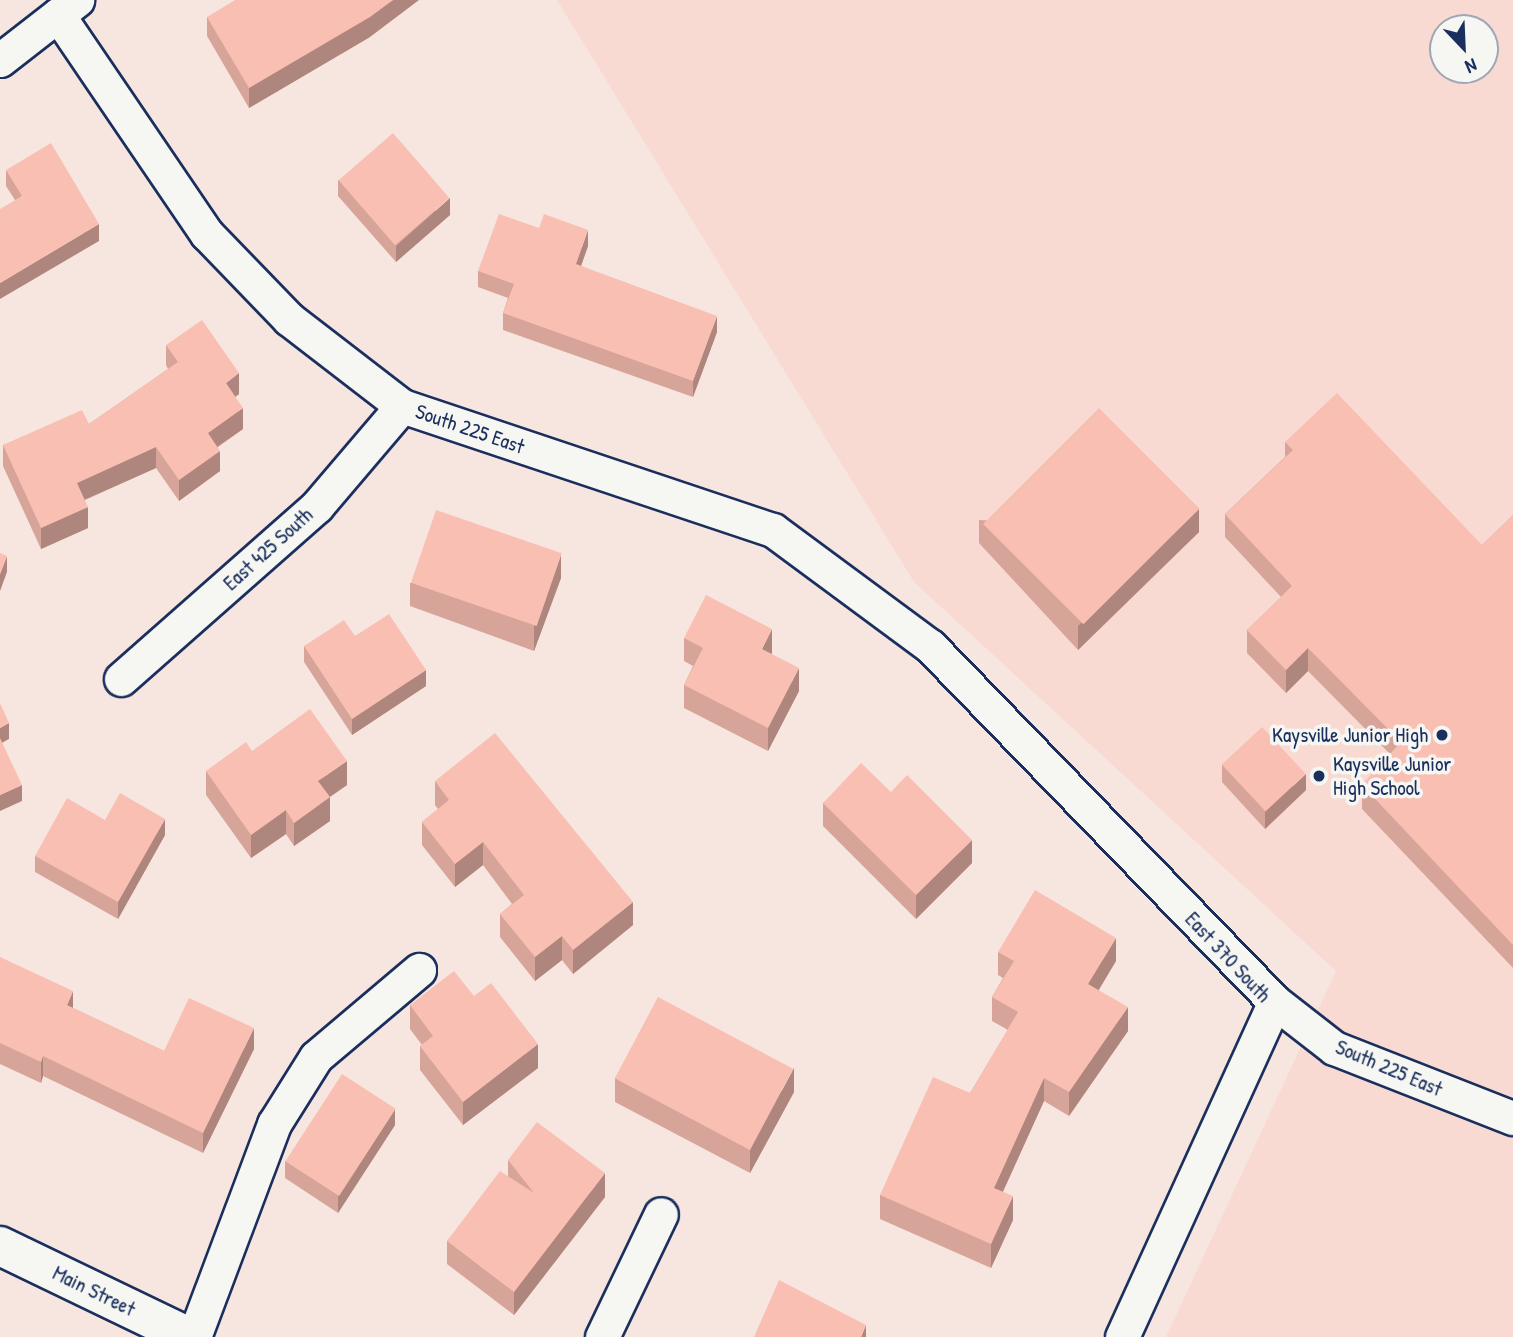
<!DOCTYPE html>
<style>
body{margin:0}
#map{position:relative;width:1513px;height:1337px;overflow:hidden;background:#f7e6df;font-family:"Patrick Hand",sans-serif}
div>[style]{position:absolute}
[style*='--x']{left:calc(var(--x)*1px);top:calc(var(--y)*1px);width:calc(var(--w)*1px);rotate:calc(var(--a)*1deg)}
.built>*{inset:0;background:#f8dad2}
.roads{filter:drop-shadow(2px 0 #1b2f5e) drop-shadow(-2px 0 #1b2f5e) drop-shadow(0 2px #1b2f5e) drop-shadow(0 -2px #1b2f5e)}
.street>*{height:33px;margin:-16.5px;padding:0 16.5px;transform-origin:16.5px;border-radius:16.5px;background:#f6f6f2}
.secondary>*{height:38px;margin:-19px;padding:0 19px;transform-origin:19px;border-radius:19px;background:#f6f6f2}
.wall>*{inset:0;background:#d7a49a}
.shaded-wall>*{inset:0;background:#af867d}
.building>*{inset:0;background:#fabfb3;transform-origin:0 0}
.dots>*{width:19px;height:19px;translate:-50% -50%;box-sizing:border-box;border:4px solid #f6f6f2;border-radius:50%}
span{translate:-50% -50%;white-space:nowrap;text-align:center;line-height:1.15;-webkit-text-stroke:7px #f6f6f2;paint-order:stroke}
.street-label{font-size:21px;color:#1b2f5e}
.poi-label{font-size:21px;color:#1b2f5e}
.right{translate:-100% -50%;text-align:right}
.left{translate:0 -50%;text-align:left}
.north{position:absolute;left:1429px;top:14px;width:70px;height:70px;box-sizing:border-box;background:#f6f6f2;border:2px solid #9ea6b7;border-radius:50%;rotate:157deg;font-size:19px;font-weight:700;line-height:28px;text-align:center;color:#1b2f5e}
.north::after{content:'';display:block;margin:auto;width:24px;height:32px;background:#1b2f5e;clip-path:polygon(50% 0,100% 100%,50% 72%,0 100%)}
</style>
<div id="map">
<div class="built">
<div style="clip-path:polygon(evenodd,557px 0,1513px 0,1513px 1337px,1166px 1337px,1336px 971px,914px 582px,557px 0,1443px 28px,1485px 28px,1485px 70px,1443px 70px,1443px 28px)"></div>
</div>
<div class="roads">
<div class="street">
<div style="--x:58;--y:15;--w:265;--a:55.8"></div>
<div style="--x:207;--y:234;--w:118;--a:46"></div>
<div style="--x:289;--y:319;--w:143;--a:37.6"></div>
<div style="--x:402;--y:406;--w:391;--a:18.5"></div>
<div style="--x:773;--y:530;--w:195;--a:36.5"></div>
<div style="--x:930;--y:646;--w:496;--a:45.9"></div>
<div style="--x:1275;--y:1002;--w:75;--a:37.9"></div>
<div style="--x:1334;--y:1048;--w:192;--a:21.4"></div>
<div style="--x:0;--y:60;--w:98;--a:-37.9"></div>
<div style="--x:121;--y:679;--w:261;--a:-41.4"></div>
<div style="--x:317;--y:506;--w:131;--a:-49.6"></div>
<div style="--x:194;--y:1337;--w:228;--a:-69.4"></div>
<div style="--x:274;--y:1124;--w:79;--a:-57.9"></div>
<div style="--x:316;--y:1057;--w:135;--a:-40.2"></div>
<div style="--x:602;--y:1337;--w:136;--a:-64.4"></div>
<div style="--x:1122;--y:1337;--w:368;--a:-65.5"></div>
</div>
<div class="secondary">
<div style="--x:0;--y:1246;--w:210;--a:25.7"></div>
</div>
</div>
<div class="wall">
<div style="clip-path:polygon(207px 17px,370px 37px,249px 108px,207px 36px)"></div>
<div style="clip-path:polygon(6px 170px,99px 241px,15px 200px,6px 186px)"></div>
<div style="clip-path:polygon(338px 180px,450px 215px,396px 262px,338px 196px)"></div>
<div style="clip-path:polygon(588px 246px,581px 266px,717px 332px,693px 397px,503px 330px,503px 313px,508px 298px,478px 287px,478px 271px)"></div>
<div style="clip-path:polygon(166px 345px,239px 394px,235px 397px,243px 429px,218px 447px,220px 471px,179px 501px,156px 468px,85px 500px,88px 528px,41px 549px,3px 466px,3px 445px,89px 424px,168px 369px,166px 365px)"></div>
<div style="clip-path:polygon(1285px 442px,1482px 545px,1513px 515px,1513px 968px,1362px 809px,1362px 785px,1390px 754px,1308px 671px,1286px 693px,1247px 653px,1247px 630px,1281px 597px,1225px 537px,1225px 514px,1285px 457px)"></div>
<div style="clip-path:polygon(979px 520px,1199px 532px,1078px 650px,979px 543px)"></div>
<div style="clip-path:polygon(561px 578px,534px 651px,410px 606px,410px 583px)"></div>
<div style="clip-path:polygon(355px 636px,426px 686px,352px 735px,304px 662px,304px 646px)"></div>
<div style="clip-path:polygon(684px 638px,772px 653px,771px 654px,799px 691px,768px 751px,684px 708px,684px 685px,693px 666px,684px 661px)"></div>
<div style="clip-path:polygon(252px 751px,347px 785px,330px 797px,330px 821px,294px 846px,286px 834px,251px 858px,206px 795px,206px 771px)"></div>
<div style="clip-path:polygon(1222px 765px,1306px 790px,1265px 829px,1222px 782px)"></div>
<div style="clip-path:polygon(435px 781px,633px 925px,573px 974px,562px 960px,535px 981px,500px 937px,500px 914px,512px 904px,483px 865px,455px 887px,422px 845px,422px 822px,438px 809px,435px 805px)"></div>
<div style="clip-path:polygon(891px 792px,972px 863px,916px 919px,823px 826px,823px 803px)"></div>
<div style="clip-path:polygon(105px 820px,165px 835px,118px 919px,35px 872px,35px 856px)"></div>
<div style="clip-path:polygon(998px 952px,1116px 961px,1099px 990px,1128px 1031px,1069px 1116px,1044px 1101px,1003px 1192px,1013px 1220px,991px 1268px,880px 1219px,880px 1195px,970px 1093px,1008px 1030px,992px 1021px,992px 997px,1003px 978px,998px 975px)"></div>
<div style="clip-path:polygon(0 957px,73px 1008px,164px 1051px,254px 1049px,203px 1153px,43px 1076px,41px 1083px,0 1064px)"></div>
<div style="clip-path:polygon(474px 996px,538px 1068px,463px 1125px,420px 1070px,420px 1046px,422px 1045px,410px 1029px,410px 1005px)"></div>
<div style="clip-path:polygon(615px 1078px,794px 1092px,750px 1173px,615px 1102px)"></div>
<div style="clip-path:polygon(395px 1125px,338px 1213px,285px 1178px,285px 1161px)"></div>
<div style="clip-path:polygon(508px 1160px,605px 1197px,514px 1315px,447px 1264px,447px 1241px,508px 1176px)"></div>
</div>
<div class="shaded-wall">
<div style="clip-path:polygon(393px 0,419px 0,370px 37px,249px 108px,249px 88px)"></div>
<div style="clip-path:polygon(450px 198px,450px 215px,396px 262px,396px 246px)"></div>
<div style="clip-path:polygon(99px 224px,99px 241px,0 299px,0 283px)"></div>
<div style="clip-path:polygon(588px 230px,588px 246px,576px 280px,576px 264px)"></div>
<div style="clip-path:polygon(717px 316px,717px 332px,693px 397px,693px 381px)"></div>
<div style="clip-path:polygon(239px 373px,239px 394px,226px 404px,226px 383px)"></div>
<div style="clip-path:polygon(243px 408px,243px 429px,208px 453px,208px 433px)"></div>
<div style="clip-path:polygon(156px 447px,156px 468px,77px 503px,77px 483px)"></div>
<div style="clip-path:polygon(220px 451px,220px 471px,179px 501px,179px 480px)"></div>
<div style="clip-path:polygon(88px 507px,88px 528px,41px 549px,41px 528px)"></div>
<div style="clip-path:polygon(1199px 509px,1199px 532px,1078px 650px,1078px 626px)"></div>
<div style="clip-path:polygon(561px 554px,561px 578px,534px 651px,534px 627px)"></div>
<div style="clip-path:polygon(7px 556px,7px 572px,0 591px,0 574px)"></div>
<div style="clip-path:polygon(772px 629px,772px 653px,762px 673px,762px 649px)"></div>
<div style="clip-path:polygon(1308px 648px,1308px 671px,1286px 693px,1286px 670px)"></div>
<div style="clip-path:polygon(799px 668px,799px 691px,768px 751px,768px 728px)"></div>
<div style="clip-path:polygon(426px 670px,426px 686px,352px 735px,352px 719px)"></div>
<div style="clip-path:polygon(9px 723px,9px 739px,0 744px,0 728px)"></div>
<div style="clip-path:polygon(347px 761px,347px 785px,318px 805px,318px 781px)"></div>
<div style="clip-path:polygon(1306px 774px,1306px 790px,1265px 829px,1265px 812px)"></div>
<div style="clip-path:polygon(22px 785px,22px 801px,0 811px,0 795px)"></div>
<div style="clip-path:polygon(330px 797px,330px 821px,294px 846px,294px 823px)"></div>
<div style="clip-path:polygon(286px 810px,286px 834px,251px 858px,251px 835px)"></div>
<div style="clip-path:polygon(165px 819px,165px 835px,118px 919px,118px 902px)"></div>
<div style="clip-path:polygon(972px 840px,972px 863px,916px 919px,916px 895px)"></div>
<div style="clip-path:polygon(483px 842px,483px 865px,455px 887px,455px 864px)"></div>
<div style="clip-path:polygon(633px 902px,633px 925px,573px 974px,573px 950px)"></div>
<div style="clip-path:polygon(562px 936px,562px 960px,535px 981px,535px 957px)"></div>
<div style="clip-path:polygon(1116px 938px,1116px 961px,1088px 1007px,1088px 984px)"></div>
<div style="clip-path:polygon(73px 991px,73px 1012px,67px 1005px)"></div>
<div style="clip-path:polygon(1128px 1007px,1128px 1031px,1069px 1116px,1069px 1092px)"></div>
<div style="clip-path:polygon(254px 1028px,254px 1049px,203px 1153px,203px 1133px)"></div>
<div style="clip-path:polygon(538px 1044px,538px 1068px,463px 1125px,463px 1102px)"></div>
<div style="clip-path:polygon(43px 1056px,43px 1076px,41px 1083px,41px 1062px)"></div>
<div style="clip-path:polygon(794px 1068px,794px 1092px,750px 1173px,750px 1150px)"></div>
<div style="clip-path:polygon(1044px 1078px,1044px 1101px,994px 1211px,994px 1188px)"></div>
<div style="clip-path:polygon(395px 1109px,395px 1125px,338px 1213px,338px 1196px)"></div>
<div style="clip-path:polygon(605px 1173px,605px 1197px,514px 1315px,514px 1292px)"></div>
<div style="clip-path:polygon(1013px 1196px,1013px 1220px,991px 1268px,991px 1244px)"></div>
<div style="clip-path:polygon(866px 1325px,866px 1337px,861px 1337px)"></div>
</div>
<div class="building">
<div style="clip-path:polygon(235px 0,393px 0,370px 17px,249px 88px,207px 17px)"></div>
<div style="left:393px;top:133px;width:86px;height:72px;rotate:49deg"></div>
<div style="clip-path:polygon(51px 143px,99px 224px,0 283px,0 209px,22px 196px,6px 170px)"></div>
<div style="clip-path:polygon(499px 214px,539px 228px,544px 214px,588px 230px,576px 264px,717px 316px,693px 381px,503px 313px,514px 284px,478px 271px)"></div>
<div style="clip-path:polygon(202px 320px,239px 373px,226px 383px,243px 408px,208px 433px,220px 451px,179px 480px,156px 447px,77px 483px,88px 507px,41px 528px,3px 445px,82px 410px,89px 424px,178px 362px,166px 345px)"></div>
<div style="clip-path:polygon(1337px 393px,1482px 545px,1513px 515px,1513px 945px,1362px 785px,1401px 742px,1308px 648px,1286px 670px,1247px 630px,1292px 586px,1225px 514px,1293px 450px,1285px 442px)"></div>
<div style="left:1099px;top:408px;width:142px;height:164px;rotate:45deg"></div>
<div style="left:436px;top:510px;width:133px;height:77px;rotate:19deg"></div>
<div style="clip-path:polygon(0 553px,7px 556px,0 574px)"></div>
<div style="clip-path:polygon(706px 595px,772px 629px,762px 649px,799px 668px,768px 728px,684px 685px,703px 648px,684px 638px)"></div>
<div style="clip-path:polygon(389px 614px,426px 670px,352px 719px,304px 646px,344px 620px,355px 636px)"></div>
<div style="clip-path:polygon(0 703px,9px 723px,0 728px)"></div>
<div style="clip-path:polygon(310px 709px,347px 761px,318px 781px,330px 797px,294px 823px,286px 810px,251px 835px,206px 771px,246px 742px,252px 751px)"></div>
<div style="left:1262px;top:727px;width:64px;height:55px;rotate:47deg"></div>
<div style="clip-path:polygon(495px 733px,633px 902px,573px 950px,562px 936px,535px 957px,500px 914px,524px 895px,483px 842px,455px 864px,422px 822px,449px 800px,435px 781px)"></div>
<div style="clip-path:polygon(0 738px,22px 785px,0 795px)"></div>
<div style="clip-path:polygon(861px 763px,891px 792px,907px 775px,972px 840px,916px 895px,823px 803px)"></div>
<div style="clip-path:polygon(120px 793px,165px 819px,118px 902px,35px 856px,67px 798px,105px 820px)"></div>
<div style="clip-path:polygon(1035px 890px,1116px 938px,1088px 984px,1128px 1007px,1069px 1092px,1044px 1078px,994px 1188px,1013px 1196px,991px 1244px,880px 1195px,933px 1077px,970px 1093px,1018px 1012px,992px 997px,1014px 961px,998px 952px)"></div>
<div style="clip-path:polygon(0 957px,73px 991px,67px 1005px,164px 1051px,189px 998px,254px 1028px,203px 1133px,43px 1056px,41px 1062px,0 1043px)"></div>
<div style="clip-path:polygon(454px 971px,474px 996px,491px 983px,538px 1044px,463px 1102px,420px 1046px,433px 1036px,410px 1005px)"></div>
<div style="left:658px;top:997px;width:153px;height:92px;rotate:28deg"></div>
<div style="left:342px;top:1074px;width:64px;height:104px;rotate:33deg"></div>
<div style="clip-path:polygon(537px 1122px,605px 1173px,514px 1292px,447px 1241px,500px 1171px,534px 1193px,508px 1160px)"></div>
<div style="clip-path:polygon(779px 1280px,866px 1325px,861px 1337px,754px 1337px)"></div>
</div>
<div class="dots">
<div style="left:1442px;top:735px;background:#1b2f5e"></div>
<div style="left:1319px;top:776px;background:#1b2f5e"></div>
</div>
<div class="street-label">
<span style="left:470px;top:429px;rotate:19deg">South 225 East</span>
<span style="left:268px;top:549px;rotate:-42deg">East 425 South</span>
<span style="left:1228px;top:957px;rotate:47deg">East 370 South</span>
<span style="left:1389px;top:1068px;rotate:23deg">South 225 East</span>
<span style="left:94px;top:1291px;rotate:26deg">Main Street</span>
</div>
<div class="poi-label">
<span class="right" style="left:1428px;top:735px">Kaysville Junior High</span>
<span class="left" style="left:1333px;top:776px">Kaysville Junior<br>High School</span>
</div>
<div class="north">N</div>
</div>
